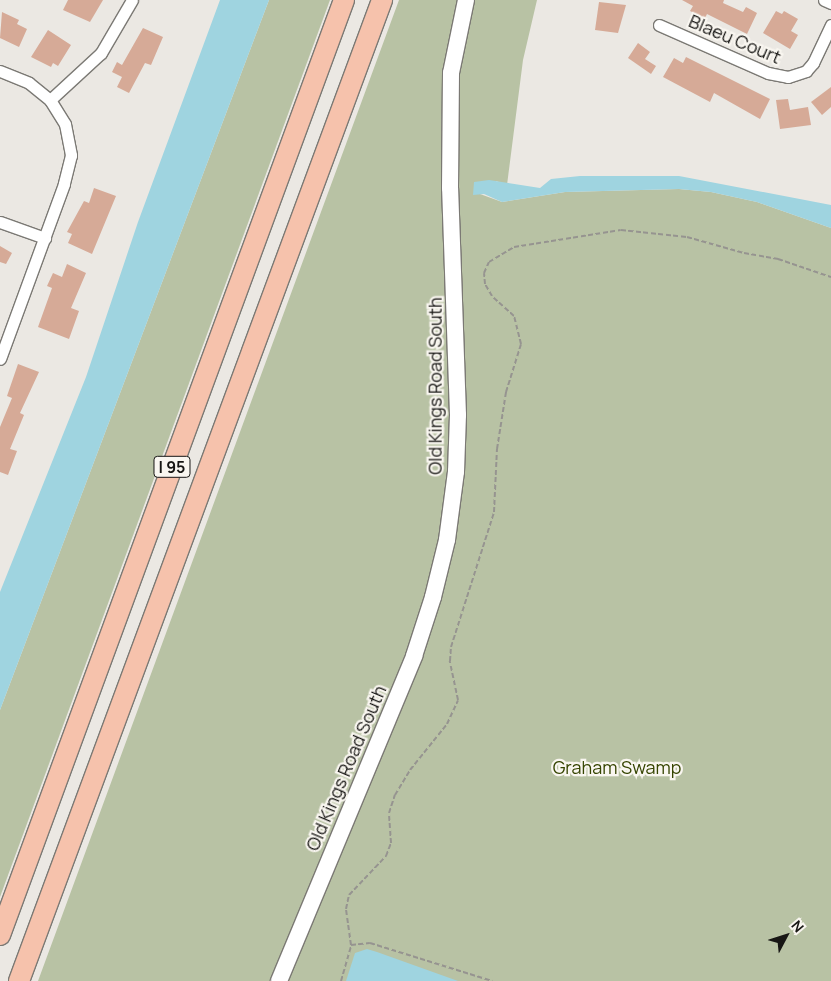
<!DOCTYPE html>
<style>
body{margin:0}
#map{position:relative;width:831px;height:981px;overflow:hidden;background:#ebe8e3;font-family:Manrope,sans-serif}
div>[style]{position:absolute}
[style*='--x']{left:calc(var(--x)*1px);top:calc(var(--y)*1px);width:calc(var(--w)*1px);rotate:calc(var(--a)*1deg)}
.green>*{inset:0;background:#b8c2a4}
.water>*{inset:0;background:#9fd4e0}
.building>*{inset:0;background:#d6aa97}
.path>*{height:2px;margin-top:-1px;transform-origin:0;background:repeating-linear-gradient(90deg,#969490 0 5px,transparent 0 7.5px)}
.roads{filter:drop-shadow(1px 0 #7b7974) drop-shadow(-1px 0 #7b7974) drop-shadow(0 1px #7b7974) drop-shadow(0 -1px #7b7974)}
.street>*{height:11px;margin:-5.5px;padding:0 5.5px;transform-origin:5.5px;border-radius:5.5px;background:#fff}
.secondary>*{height:16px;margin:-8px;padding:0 8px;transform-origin:8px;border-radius:8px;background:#fff}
.highway>*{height:20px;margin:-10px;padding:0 10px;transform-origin:10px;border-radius:10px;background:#f6c2ac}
span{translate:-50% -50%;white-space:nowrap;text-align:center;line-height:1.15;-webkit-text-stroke:4.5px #f9f6f0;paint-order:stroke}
.shield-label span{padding:1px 4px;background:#f9f6f0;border:1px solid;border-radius:4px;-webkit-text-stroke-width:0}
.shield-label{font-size:16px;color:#171614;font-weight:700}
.street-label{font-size:18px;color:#171614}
.park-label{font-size:18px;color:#354400}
.north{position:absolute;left:761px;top:911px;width:50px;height:50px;-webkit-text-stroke:4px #f9f6f0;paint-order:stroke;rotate:50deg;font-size:14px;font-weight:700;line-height:20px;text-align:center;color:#171614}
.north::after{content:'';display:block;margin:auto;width:18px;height:22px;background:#171614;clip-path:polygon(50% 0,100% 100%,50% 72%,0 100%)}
</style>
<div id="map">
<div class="green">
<div style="clip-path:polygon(269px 0,330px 0,0 897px,0 710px)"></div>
<div style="clip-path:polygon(399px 0,459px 0,444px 76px,441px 125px,451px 450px,439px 550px,408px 655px,273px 981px,38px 981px)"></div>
<div style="clip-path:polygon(472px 0,537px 0,523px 60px,507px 185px,496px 181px,480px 194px,502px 202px,565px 192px,679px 189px,711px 192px,757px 202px,831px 228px,831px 981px,286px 981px,450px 557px,457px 81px)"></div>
</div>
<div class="water">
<div style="clip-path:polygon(220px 0,269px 0,0 710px,0 592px,86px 377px,138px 222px)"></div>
<div style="clip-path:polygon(580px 176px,679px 176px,831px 205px,831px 228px,757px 202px,711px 192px,679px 189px,565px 192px,502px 202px,484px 194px,473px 195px,474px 182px,489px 180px,540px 188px,551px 179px)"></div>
<div style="clip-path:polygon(367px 949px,377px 952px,458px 981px,346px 981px,355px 953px)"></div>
</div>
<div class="building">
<div style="clip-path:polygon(68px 0,103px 0,90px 22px,63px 10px)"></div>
<div style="clip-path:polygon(682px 0,724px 0,723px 3px,743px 12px,746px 7px,757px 13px,747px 34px,707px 14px,705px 18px,690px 11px,693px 6px)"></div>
<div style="clip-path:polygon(599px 2px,626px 5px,618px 33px,595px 30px)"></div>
<div style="clip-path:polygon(776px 11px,782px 14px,784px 11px,798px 19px,791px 31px,798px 35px,790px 49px,763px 33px)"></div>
<div style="clip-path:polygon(2px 12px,19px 20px,17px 24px,27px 29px,19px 47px,0 38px)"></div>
<div style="clip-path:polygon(143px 28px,163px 37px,151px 65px,145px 63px,129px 93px,117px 87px,122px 77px,112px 72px,117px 62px,122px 65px)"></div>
<div style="clip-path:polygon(48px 30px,71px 45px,58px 66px,53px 63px,51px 67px,31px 57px)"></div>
<div style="clip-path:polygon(638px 43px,650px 52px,645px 59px,656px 66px,651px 74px,628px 58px)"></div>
<div style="clip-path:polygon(686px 57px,770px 99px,760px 119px,714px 93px,710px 102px,663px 77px,674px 58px,683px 63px)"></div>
<div style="clip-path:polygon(831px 87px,831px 107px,822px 115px,811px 102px)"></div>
<div style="clip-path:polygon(788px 99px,790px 110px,808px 107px,811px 125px,780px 129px,776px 100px)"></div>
<div style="clip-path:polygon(94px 188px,116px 196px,92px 254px,68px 243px,72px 234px,67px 232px,84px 201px,89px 203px)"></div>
<div style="clip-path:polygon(0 246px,12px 253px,6px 264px,0 262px)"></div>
<div style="clip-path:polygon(67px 264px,86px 273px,71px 308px,79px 311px,69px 339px,38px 327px,52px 288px,47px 286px,53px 273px,62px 277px)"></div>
<div style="clip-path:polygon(18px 364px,39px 372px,20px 413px,24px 415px,10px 449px,17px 451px,8px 475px,0 472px,0 427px,12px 398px,7px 396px)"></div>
</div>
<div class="path">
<div style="--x:351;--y:945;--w:19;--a:-6"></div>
<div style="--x:370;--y:943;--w:128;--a:17.3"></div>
<div style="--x:341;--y:981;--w:37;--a:-74"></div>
<div style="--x:351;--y:945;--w:36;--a:-98"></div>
<div style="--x:346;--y:909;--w:14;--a:-78"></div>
<div style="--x:349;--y:895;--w:54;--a:-46.5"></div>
<div style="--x:386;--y:856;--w:14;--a:-69"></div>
<div style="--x:391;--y:843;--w:30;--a:-94"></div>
<div style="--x:389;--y:813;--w:19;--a:-72"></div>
<div style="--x:395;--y:795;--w:29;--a:-59"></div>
<div style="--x:410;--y:770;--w:59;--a:-51.2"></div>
<div style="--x:447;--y:724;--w:26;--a:-65"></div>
<div style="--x:458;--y:700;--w:40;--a:-102"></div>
<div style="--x:450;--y:661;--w:14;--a:-86"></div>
<div style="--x:451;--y:647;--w:142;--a:-72.3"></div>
<div style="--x:494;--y:512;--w:63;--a:-87.3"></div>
<div style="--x:497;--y:449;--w:58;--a:-81"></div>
<div style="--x:506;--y:392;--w:50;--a:-72.6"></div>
<div style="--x:521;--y:344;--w:29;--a:-104"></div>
<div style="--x:514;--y:316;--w:30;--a:-138"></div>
<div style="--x:492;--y:296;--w:14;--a:-120"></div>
<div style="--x:485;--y:284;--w:11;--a:-95"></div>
<div style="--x:484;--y:273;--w:12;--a:-66"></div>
<div style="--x:489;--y:262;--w:29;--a:-31"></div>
<div style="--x:514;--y:247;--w:108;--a:-9"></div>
<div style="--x:621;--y:230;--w:66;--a:6.1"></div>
<div style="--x:687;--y:237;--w:59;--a:15.7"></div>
<div style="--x:744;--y:253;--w:35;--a:10"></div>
<div style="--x:778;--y:259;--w:56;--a:18.8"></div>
</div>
<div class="roads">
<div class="street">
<div style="--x:824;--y:0;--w:8;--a:23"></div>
<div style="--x:659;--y:25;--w:119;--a:23.8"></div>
<div style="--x:768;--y:73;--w:20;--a:11"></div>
<div style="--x:788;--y:77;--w:19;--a:-18"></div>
<div style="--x:806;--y:71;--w:11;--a:-49"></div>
<div style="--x:813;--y:63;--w:42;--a:-64.7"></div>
<div style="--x:0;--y:71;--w:31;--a:22"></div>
<div style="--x:29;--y:83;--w:27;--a:39"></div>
<div style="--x:50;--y:100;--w:28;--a:58"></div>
<div style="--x:65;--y:124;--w:32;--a:79"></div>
<div style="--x:71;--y:155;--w:30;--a:104"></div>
<div style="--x:64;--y:184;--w:186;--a:110.1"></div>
<div style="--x:50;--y:100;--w:69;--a:-42.7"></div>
<div style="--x:101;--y:53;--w:61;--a:-59.7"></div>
<div style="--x:0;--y:222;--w:48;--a:19.6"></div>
</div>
<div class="secondary">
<div style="--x:279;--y:981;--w:352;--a:-67.4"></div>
<div style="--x:414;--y:656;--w:62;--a:-72.1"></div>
<div style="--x:433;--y:597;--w:59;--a:-76.2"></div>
<div style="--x:447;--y:540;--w:69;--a:-82.5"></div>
<div style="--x:456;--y:472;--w:57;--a:-88"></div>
<div style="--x:458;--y:415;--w:227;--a:-92"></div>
<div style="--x:450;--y:188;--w:115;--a:-89.5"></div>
<div style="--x:451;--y:73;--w:75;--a:-78.4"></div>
</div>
<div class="highway">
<div style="--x:0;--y:935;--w:996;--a:-69.8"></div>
<div style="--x:19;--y:981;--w:1046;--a:-69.69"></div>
</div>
</div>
<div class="shield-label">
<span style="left:172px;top:467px">I 95</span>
</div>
<div class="street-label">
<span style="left:735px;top:39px;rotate:23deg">Blaeu Court</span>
<span style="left:435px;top:386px;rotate:-90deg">Old Kings Road South</span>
<span style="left:346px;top:768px;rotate:-67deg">Old Kings Road South</span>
</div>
<div class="park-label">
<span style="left:617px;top:767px">Graham Swamp</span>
</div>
<div class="north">N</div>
</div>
